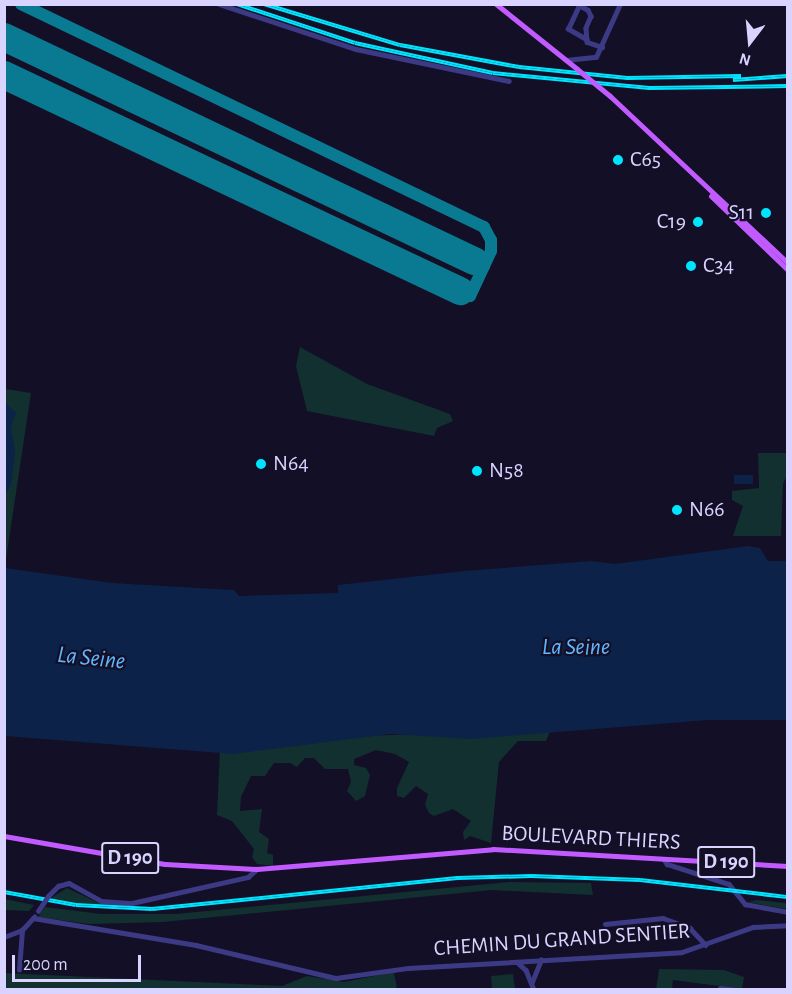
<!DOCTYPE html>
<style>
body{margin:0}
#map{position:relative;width:792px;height:994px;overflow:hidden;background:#130f26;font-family:"Alegreya Sans",sans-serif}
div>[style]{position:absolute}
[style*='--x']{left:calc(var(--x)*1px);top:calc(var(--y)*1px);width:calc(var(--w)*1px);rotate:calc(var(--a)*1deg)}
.green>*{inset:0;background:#12302f}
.water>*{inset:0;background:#0c2248;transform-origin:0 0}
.taxiway>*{height:12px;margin:-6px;padding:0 6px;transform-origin:6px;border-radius:6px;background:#0a7a92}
.runway>*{height:28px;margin:-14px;padding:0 14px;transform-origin:14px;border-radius:14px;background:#0a7a92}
.minor>*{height:4.5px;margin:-2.25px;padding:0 2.25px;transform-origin:2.25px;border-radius:2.25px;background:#3d3a85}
.major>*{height:5px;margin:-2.5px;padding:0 2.5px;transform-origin:2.5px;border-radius:2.5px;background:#c25bff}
.rail>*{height:4px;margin-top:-2px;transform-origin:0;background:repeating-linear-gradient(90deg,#130f26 0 4.5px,#00e5ff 0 9px);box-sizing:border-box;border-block:2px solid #00e5ff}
.minor-bridge>*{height:4.5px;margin:-2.25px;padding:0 2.25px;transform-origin:2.25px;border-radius:2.25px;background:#3d3a85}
.major-bridge>*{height:5px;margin:-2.5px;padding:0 2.5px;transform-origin:2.5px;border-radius:2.5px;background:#c25bff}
.dots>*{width:16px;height:16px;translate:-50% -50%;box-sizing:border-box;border:3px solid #130f26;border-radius:50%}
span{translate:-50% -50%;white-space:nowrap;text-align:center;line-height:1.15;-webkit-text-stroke:4.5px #130f26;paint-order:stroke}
.shield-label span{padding:2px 4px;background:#130f26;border:2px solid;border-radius:4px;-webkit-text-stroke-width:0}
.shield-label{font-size:21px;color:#d9d4ff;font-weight:700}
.poi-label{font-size:22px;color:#d9d4ff}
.left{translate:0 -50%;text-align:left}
.right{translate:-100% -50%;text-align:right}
.street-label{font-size:22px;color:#d9d4ff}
.water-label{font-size:24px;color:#62b6ff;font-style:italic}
.frame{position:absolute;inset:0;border:6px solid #d9d4ff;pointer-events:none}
.north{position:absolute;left:720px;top:12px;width:60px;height:60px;-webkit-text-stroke:4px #130f26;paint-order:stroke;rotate:196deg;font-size:16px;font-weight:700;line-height:24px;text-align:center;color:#d9d4ff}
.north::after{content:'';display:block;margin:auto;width:21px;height:27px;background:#d9d4ff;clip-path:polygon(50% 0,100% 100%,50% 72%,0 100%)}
.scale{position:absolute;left:12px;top:955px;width:129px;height:27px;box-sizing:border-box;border:3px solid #d9d4ff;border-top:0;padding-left:8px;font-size:18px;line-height:21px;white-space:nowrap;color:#d9d4ff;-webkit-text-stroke:4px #130f26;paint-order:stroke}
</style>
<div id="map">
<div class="green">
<div style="clip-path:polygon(300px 347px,367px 384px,450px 414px,453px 421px,437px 428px,434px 436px,307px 411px,296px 366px)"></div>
<div style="clip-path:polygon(5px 389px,31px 393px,5px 566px)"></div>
<div style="clip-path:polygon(787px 445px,787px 475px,783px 484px,781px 536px,733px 536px,743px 506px,732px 500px,732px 491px,759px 488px,758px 453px,787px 453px)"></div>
<div style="clip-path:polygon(550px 731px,546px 741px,518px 741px,499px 762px,491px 843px,470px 836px,464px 840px,463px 832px,471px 821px,453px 809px,434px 816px,429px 813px,425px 805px,428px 794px,416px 786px,404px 798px,397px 796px,397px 788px,409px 762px,395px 754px,376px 750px,354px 759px,354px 765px,366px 768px,370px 775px,365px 796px,356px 801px,347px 791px,351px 782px,348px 769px,325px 769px,314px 758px,305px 758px,297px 767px,290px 763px,274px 763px,265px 776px,251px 776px,241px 797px,240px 811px,262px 809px,259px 832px,269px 839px,267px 853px,273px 855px,273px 866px,257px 864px,252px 857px,254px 849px,232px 821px,217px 815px,220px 748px,352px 736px)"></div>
<div style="clip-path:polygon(509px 882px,591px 883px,593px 895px,492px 890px,163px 922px,89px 924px,38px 917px,45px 907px,101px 914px,176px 914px)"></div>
<div style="clip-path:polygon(67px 888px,101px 904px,123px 905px,73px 903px,51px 898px)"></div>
<div style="clip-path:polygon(5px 899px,34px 905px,29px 911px,5px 910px)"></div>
<div style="clip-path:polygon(757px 900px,785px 903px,787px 905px,785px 909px,748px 902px)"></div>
<div style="clip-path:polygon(659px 969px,724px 970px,744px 977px,742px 989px,673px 980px,672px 989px,656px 990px)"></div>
<div style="clip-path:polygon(394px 972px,397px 989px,5px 990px,4px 973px,282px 986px,307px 976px,344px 982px)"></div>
<div style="clip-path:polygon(513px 974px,515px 989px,492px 989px,491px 976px)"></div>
</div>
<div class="water">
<div style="clip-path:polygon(5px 402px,16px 413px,11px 427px,15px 452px,11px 485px,5px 495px)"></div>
<div style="left:734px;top:475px;width:19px;height:9px"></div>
<div style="clip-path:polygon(748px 546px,760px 548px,768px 561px,787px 561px,787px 720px,708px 720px,471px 739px,390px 734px,233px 754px,5px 736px,5px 568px,112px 583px,234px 590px,239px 596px,338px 593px,338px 585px,464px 571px,591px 561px,615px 564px)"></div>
</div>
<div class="taxiway">
<div style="--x:21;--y:4;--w:514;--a:25.72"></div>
<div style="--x:484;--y:227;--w:15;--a:62"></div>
<div style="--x:491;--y:240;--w:11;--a:90"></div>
<div style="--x:491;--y:251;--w:17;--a:115"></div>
<div style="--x:484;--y:266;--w:11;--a:-153"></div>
<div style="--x:460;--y:291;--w:11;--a:27"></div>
<div style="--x:470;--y:296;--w:33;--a:-65"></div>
</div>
<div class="runway">
<div style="--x:4;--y:37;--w:521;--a:25.48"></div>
<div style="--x:4;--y:75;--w:505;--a:25.35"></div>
</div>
<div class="minor">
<div style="--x:219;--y:4;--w:144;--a:18.2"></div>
<div style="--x:356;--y:49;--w:156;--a:11.8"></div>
<div style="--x:587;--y:40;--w:22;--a:-150"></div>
<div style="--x:568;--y:29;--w:26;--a:-65"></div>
<div style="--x:579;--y:5;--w:10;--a:29"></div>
<div style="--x:588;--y:10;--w:7;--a:63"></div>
<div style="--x:591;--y:16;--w:13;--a:113"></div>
<div style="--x:586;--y:28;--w:14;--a:86"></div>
<div style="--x:587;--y:42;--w:16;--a:18"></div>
<div style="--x:566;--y:60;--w:30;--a:-6"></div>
<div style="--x:596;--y:57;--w:58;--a:-65.6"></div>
<div style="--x:664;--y:859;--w:6;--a:59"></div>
<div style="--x:667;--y:864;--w:65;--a:17.9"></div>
<div style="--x:729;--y:884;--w:26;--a:51"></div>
<div style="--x:745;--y:904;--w:44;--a:10.5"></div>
<div style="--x:48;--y:896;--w:14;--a:-45"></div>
<div style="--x:58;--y:886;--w:11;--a:-15"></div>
<div style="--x:69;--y:883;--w:37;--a:29"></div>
<div style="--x:101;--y:901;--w:31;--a:4"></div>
<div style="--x:132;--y:903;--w:119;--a:-12.6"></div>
<div style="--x:248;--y:877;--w:12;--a:-42"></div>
<div style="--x:33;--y:918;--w:165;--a:9.4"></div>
<div style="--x:196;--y:945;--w:144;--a:13.3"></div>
<div style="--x:336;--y:978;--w:73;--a:-7.9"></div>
<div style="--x:408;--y:968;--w:274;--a:-3.3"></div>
<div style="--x:682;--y:952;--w:75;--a:-19.4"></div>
<div style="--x:753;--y:927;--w:35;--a:-3"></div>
<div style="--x:605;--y:924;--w:58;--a:-5.9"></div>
<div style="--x:663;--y:918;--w:29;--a:20"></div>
<div style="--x:690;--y:928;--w:23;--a:47"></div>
<div style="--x:4;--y:937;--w:19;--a:-21"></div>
<div style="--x:22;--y:930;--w:18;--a:-47"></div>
<div style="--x:517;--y:962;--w:12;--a:42"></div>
<div style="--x:526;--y:970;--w:22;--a:68"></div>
<div style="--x:19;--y:970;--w:40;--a:-85.7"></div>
<div style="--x:532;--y:982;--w:24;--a:-68"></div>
<div style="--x:720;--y:988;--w:16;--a:7"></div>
</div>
<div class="major">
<div style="--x:496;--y:4;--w:104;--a:38.7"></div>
<div style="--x:610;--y:96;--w:244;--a:43.2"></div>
<div style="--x:711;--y:196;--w:107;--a:43.9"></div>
<div style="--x:4;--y:836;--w:163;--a:9.9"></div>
<div style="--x:165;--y:864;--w:92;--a:3.1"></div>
<div style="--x:257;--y:869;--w:237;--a:-4.8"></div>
<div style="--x:493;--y:849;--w:295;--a:3.3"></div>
</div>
<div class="rail">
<div style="--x:237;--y:4;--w:124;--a:18.3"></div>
<div style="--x:355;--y:43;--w:141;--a:12.3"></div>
<div style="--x:493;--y:73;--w:157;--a:5.5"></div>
<div style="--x:649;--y:88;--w:139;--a:-0.8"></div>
<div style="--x:264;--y:4;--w:142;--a:16.8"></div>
<div style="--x:400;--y:45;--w:121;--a:10.5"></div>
<div style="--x:519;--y:67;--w:109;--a:5.8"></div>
<div style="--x:627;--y:78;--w:114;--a:-1"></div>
<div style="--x:733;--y:80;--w:55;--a:-4.2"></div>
<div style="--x:4;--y:892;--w:73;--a:10.2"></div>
<div style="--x:76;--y:905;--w:76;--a:3"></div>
<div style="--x:152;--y:909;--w:307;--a:-5.8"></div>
<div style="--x:457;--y:878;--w:74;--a:-1.5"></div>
<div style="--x:531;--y:876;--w:109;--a:2.1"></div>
<div style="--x:640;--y:880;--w:149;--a:6.6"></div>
</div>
<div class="minor-bridge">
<div style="--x:38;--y:911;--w:18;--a:-56"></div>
</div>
<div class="major-bridge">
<div style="--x:577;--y:69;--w:43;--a:39.3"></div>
</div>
<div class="dots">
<div style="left:618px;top:160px;background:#00e5ff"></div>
<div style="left:766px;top:213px;background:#00e5ff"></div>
<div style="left:698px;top:222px;background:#00e5ff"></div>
<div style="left:691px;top:266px;background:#00e5ff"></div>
<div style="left:261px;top:464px;background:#00e5ff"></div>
<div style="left:477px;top:471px;background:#00e5ff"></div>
<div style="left:677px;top:510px;background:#00e5ff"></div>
</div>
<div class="shield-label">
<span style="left:130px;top:858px">D 190</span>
<span style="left:726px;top:862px">D 190</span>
</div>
<div class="poi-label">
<span class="left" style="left:630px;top:160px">C65</span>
<span class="right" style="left:754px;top:213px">S11</span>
<span class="right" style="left:686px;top:222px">C19</span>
<span class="left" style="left:703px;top:266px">C34</span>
<span class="left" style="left:273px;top:464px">N64</span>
<span class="left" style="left:489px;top:471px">N58</span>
<span class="left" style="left:689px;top:510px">N66</span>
</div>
<div class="street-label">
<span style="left:591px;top:838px;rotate:3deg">BOULEVARD THIERS</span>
<span style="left:562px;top:940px;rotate:-4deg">CHEMIN DU GRAND SENTIER</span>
</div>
<div class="water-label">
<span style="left:576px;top:648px">La Seine</span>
<span style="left:91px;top:659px;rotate:6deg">La Seine</span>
</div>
<div class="frame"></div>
<div class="north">N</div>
<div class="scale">200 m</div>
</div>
